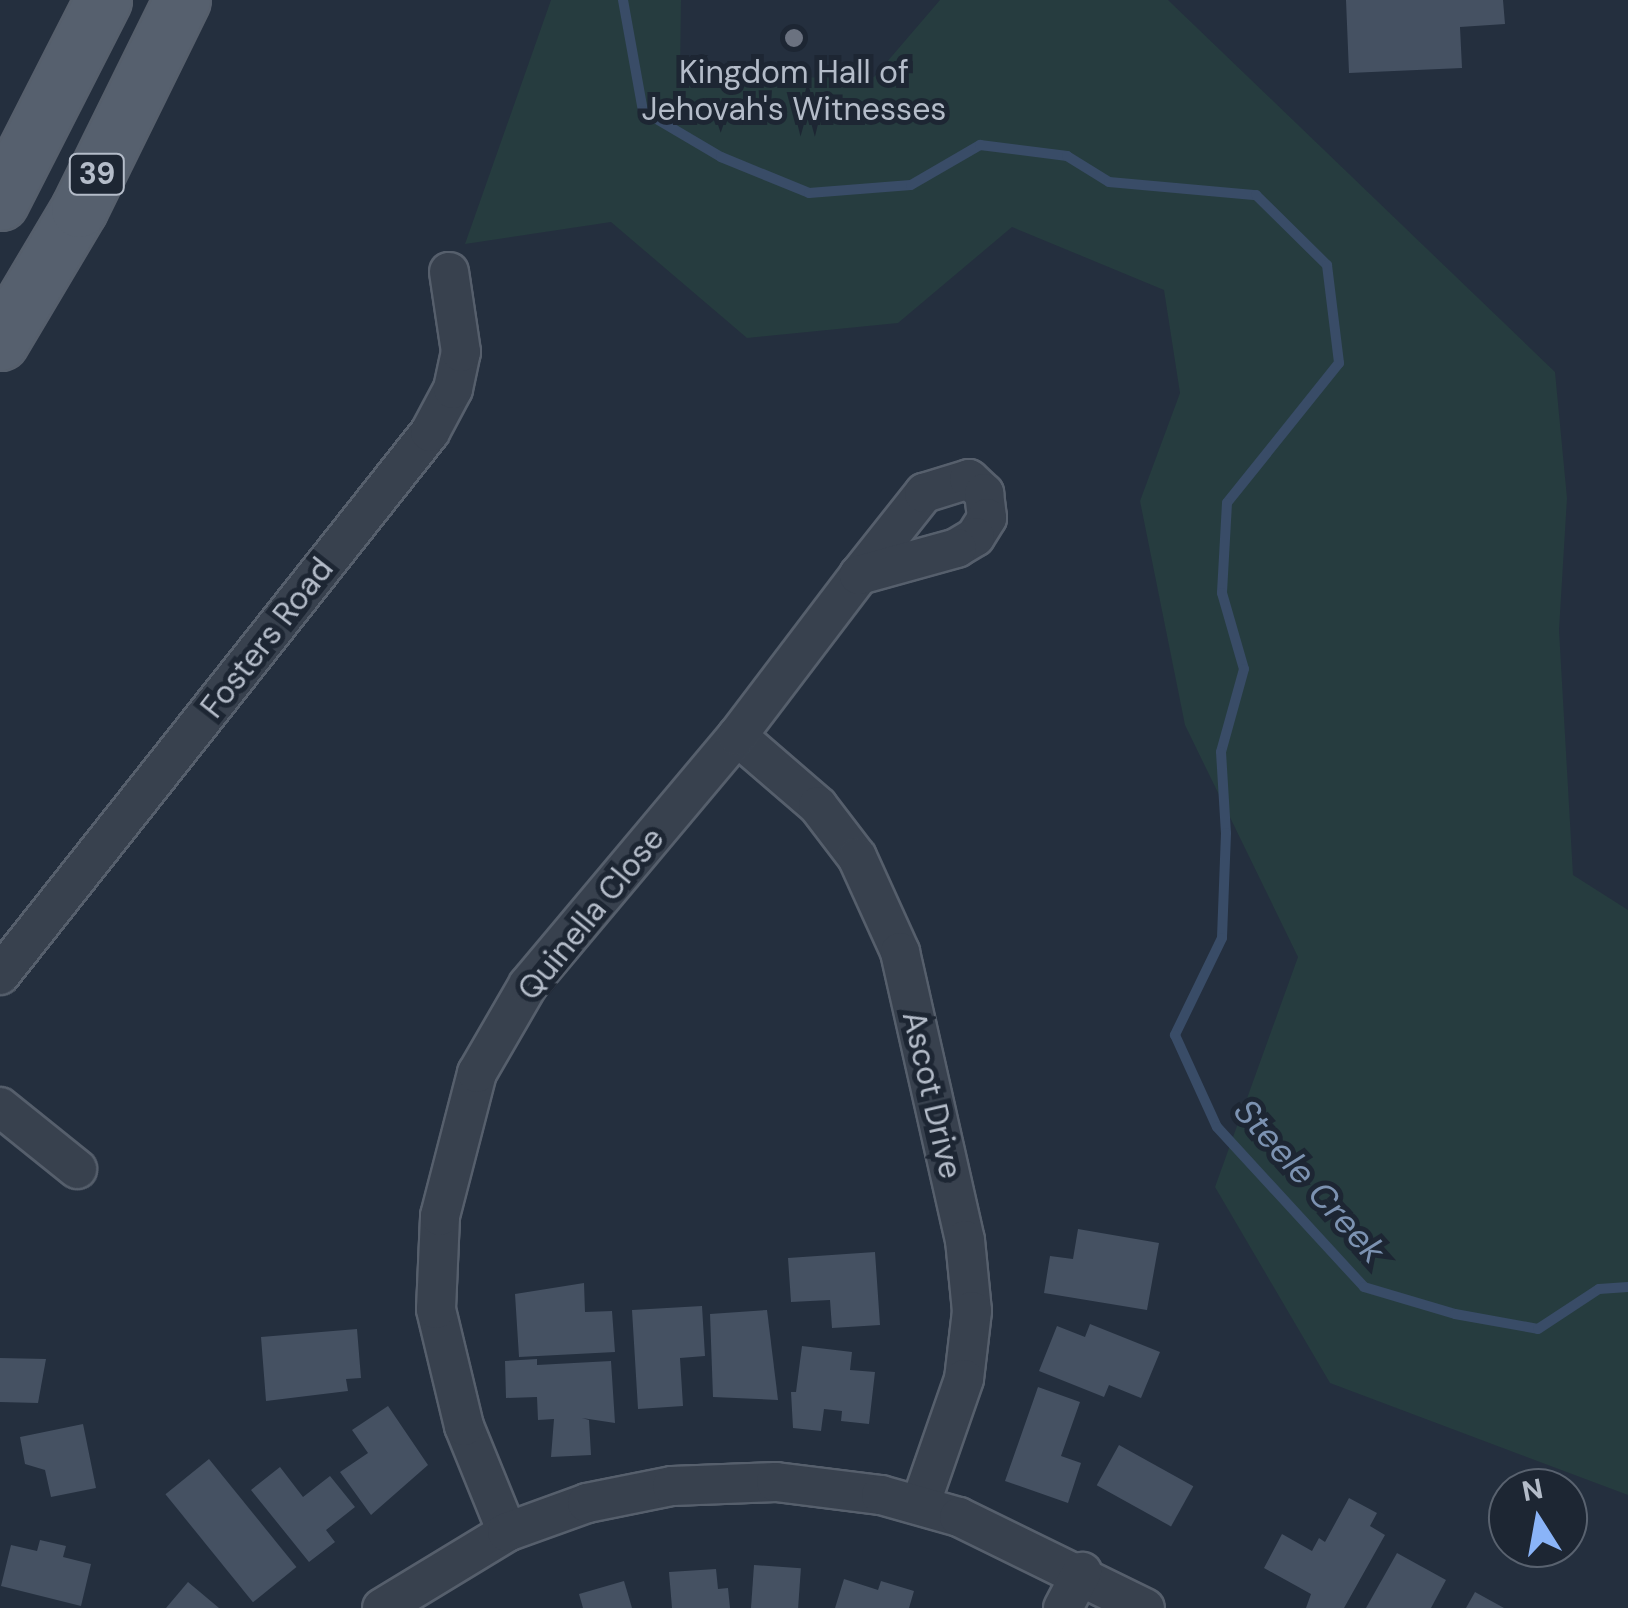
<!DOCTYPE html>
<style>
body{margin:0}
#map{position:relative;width:1628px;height:1608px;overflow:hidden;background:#242f3e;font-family:"DM Sans",sans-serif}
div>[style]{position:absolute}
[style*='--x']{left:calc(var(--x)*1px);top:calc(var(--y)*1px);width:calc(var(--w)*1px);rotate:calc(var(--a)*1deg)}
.green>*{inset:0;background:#263c3f}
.stream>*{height:10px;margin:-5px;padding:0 5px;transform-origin:5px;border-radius:5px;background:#394c67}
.building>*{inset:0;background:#455162;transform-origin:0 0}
.roads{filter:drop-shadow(2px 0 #565f6c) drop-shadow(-2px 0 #565f6c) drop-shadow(0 2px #565f6c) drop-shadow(0 -2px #565f6c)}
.minor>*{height:38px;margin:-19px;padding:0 19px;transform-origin:19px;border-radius:19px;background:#38414e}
.primary>*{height:55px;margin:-27.5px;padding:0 27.5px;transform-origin:27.5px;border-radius:27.5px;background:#56606e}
.dots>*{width:28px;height:28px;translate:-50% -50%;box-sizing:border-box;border:5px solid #1d2633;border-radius:50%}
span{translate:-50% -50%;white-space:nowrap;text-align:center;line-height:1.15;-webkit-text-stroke:10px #1d2633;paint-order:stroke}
.shield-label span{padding:2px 8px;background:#1d2633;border:2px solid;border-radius:8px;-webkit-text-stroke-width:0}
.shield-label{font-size:30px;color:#b4bcc9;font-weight:700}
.poi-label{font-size:32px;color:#b4bcc9}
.street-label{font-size:32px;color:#b4bcc9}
.water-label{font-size:35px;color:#7c92b1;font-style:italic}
.north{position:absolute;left:1488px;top:1468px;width:100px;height:100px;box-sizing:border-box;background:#1d2633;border:2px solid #59626f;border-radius:50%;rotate:349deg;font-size:28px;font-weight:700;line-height:40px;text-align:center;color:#b4bcc9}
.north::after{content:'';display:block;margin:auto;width:35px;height:45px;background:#8ab4f8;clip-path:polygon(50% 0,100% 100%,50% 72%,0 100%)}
</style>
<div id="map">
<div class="green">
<div style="clip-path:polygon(551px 0,681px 0,680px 76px,736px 78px,874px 77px,940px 0,1168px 0,1555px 372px,1567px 498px,1559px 630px,1573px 875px,1628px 910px,1628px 1495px,1330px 1383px,1215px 1187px,1298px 957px,1185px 725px,1140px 501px,1180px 393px,1164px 290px,1012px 227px,898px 323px,747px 338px,611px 222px,465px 244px)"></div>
</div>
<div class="stream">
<div style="--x:623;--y:0;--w:113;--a:79.8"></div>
<div style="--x:643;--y:111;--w:91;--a:30.5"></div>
<div style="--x:721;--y:157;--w:95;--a:22.2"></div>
<div style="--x:809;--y:193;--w:102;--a:-4.5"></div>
<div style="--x:911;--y:185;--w:80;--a:-30.1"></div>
<div style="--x:980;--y:145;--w:88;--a:7.2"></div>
<div style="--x:1067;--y:156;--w:49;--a:31.8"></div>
<div style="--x:1109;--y:182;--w:148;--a:5.1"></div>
<div style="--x:1256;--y:195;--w:100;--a:44.6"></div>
<div style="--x:1327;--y:265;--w:99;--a:83"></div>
<div style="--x:1339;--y:363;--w:179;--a:128.7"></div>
<div style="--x:1227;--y:503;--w:90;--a:93.2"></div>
<div style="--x:1222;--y:593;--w:79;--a:73.9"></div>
<div style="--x:1244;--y:669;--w:86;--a:105.5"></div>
<div style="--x:1221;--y:752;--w:81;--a:86.5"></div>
<div style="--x:1226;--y:833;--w:105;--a:92.2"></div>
<div style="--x:1222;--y:938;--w:108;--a:115.9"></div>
<div style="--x:1175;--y:1035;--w:101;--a:65.5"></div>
<div style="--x:1217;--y:1127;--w:217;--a:47.4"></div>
<div style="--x:1364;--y:1287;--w:95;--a:16.5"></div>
<div style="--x:1455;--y:1314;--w:84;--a:10.2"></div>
<div style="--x:1538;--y:1329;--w:73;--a:-33.3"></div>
<div style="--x:1599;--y:1289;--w:29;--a:-4"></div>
</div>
<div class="building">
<div style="clip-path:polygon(1346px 0,1503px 0,1505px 24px,1460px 27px,1462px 68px,1349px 73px)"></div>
<div style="clip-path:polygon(1078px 1229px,1159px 1243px,1147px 1310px,1044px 1293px,1050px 1256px,1073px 1259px)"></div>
<div style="clip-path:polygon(875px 1252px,880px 1325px,832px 1328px,830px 1300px,791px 1302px,788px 1258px)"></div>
<div style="clip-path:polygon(584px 1283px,585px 1312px,612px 1311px,615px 1352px,519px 1357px,515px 1294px)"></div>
<div style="clip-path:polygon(702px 1306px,705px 1356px,680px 1358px,683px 1406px,638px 1409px,632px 1310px)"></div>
<div style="clip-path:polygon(767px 1310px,778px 1400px,713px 1397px,710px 1314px)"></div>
<div style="clip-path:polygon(1090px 1324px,1160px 1352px,1141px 1398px,1109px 1385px,1104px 1397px,1039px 1371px,1057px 1326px,1085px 1337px)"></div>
<div style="clip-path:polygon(357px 1329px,361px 1378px,346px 1379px,348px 1391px,266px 1401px,261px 1337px)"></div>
<div style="clip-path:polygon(802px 1346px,852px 1352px,850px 1370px,875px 1372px,869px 1424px,841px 1421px,842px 1411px,824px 1409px,821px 1431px,793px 1428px,791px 1392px,796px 1392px)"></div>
<div style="clip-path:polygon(0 1358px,46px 1359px,38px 1403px,0 1402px)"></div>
<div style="clip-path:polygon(537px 1359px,537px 1365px,611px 1361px,615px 1423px,582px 1418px,589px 1420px,591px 1455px,551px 1457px,554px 1419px,538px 1420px,537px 1397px,506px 1398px,505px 1361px)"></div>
<div style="clip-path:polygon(1038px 1387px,1080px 1402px,1061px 1456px,1081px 1463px,1068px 1503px,1005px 1481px)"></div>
<div style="clip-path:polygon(388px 1406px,428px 1465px,371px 1515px,340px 1472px,368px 1453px,352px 1430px)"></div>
<div style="clip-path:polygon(83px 1424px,96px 1488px,51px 1497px,45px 1470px,25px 1464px,20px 1437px)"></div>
<div style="left:1119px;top:1445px;width:85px;height:46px;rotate:29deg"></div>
<div style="left:209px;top:1459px;width:139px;height:56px;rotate:51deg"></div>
<div style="clip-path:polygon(280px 1467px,303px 1497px,330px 1476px,355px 1507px,326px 1530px,335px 1542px,309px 1562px,251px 1490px)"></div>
<div style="clip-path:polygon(1349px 1498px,1377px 1513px,1370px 1526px,1385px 1535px,1344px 1608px,1306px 1608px,1311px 1594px,1264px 1568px,1282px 1534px,1312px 1551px,1319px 1538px,1325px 1542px)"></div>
<div style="clip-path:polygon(40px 1540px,66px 1546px,63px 1557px,91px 1564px,81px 1606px,1px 1586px,11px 1545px,37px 1551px)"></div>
<div style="clip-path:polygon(1397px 1553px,1446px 1580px,1431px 1608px,1366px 1608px)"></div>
<div style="left:754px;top:1565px;width:47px;height:43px;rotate:4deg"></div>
<div style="clip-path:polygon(716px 1569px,718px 1589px,728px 1588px,730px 1608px,672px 1608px,669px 1572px)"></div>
<div style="clip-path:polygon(844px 1579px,878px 1590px,881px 1581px,914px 1591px,909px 1608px,835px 1608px)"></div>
<div style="clip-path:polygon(624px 1581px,632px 1608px,583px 1608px,579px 1594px)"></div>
<div style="clip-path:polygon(188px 1582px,219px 1608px,166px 1608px)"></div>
<div style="clip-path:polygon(1475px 1592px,1504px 1608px,1466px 1608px)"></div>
</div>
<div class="roads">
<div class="minor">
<div style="--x:737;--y:736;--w:107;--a:40.8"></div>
<div style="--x:818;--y:806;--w:64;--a:52.6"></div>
<div style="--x:857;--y:857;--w:104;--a:65.6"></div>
<div style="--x:900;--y:952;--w:295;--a:77.3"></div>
<div style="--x:965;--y:1240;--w:71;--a:84.4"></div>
<div style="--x:972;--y:1311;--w:68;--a:96.7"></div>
<div style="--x:964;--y:1379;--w:133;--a:109.2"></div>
<div style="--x:0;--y:975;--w:693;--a:-51.62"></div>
<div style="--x:430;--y:432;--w:49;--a:-61.9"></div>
<div style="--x:453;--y:389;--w:38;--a:-78"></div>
<div style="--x:461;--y:352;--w:81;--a:-98.5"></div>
<div style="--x:0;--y:1107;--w:99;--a:38.8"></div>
<div style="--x:507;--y:1532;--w:114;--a:-112.1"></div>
<div style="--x:464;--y:1426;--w:120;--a:-103.5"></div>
<div style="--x:436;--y:1309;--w:93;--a:-87.5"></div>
<div style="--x:440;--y:1216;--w:148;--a:-75.5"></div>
<div style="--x:477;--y:1073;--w:102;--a:-59.9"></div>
<div style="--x:528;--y:985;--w:325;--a:-50"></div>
<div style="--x:737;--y:736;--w:202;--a:-52.8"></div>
<div style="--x:859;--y:575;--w:105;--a:-51.6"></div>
<div style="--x:924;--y:493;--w:47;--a:-17.3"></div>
<div style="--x:969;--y:479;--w:21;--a:43"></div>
<div style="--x:984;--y:493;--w:25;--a:83"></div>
<div style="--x:987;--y:518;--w:22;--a:122"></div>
<div style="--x:975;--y:537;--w:21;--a:149"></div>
<div style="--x:957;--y:548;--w:102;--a:164.6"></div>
<div style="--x:382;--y:1608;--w:146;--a:-31.3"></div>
<div style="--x:507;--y:1532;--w:85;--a:-19.9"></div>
<div style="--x:587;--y:1503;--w:87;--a:-11.3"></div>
<div style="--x:672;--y:1486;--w:104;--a:-2.2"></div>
<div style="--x:776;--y:1482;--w:106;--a:7.1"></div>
<div style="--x:881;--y:1495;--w:81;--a:15.8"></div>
<div style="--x:959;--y:1517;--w:207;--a:26.1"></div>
<div style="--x:1063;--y:1608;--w:41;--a:-62.2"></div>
</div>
<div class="primary">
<div style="--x:0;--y:202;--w:227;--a:-63"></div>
<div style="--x:0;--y:342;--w:155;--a:-59.3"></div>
<div style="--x:79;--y:209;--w:233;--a:-63.8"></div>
</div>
</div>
<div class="dots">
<div style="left:794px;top:38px;background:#6b7280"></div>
</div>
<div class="shield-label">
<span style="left:97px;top:174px">39</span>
</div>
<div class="poi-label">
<span style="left:794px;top:91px">Kingdom Hall of<br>Jehovah's Witnesses</span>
</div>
<div class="street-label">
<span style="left:267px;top:638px;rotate:-52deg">Fosters Road</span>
<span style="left:591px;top:914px;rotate:-51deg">Quinella Close</span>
<span style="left:932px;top:1095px;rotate:77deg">Ascot Drive</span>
</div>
<div class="water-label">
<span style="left:1310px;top:1181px;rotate:48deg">Steele Creek</span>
</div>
<div class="north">N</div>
</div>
